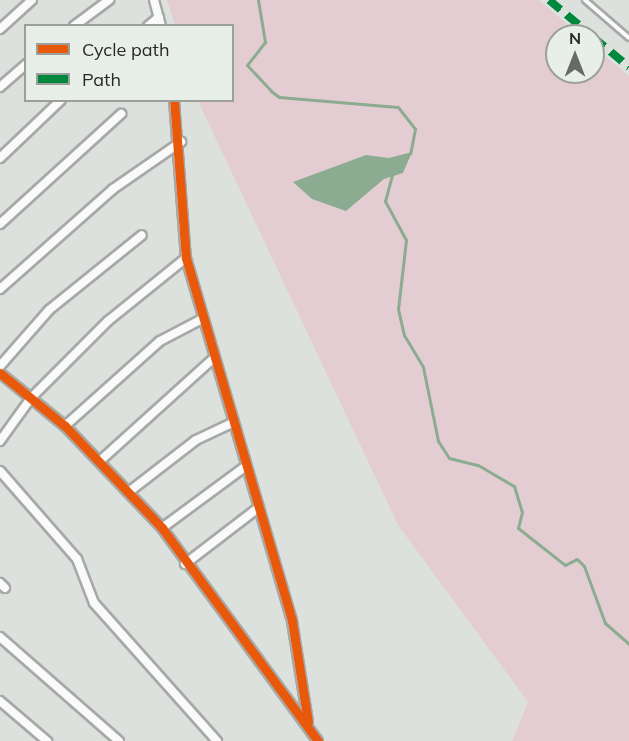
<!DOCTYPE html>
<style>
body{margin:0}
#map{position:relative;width:629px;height:741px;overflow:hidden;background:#dce1dd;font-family:Mulish,sans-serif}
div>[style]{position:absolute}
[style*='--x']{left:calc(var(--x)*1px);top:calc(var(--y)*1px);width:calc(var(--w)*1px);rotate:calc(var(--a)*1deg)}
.green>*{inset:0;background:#e4cdd2}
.water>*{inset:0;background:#8bac90}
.stream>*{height:3px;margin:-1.5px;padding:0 1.5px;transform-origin:1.5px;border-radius:1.5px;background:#8bac90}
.roads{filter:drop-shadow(2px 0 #a7a9a7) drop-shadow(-2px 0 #a7a9a7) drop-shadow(0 2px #a7a9a7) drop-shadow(0 -2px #a7a9a7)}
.lane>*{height:4px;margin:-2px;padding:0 2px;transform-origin:2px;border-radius:2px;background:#fafafa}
.street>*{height:8px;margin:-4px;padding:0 4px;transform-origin:4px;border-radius:4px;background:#fafafa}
.quiet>*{height:8px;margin-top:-4px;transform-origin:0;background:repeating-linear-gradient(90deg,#00873e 0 15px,transparent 0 23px)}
.cycleway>*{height:9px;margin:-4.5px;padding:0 4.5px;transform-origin:4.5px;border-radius:4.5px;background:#e8590c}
span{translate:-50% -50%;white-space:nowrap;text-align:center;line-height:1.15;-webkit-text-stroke:4.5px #e8efe9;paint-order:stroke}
.legend{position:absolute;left:24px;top:24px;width:210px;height:78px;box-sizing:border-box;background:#e8efe9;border:2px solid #9ba09c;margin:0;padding:8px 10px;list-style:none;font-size:18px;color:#282a28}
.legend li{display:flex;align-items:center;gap:12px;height:30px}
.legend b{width:30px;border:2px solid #9ba09c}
.north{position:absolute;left:545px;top:24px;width:60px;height:60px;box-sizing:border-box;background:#e8efe9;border:2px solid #9ba09c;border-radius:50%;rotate:0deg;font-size:16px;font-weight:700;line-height:24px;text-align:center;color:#282a28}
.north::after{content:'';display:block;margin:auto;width:21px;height:27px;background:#676a67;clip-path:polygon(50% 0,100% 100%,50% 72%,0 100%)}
</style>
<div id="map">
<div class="green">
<div style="clip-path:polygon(167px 0,539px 0,581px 36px,557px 36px,557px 72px,593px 72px,593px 46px,629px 76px,629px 741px,512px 741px,528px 702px,398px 525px,198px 101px,232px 100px,232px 26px,175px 25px)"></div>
</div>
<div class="water">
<div style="clip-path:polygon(412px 152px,403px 173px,384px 179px,346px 211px,312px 199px,293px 182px,366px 155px,389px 158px)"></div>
</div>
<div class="stream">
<div style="--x:258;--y:0;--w:43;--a:80.5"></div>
<div style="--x:265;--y:42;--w:29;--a:128"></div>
<div style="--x:247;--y:65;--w:35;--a:47"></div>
<div style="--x:271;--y:91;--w:10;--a:37"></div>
<div style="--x:279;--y:97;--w:119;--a:4.8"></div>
<div style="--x:398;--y:107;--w:28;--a:52"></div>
<div style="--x:415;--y:129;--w:25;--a:101"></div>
<div style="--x:392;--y:175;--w:27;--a:105"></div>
<div style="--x:385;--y:201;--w:44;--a:61.7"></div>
<div style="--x:406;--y:240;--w:69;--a:96.6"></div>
<div style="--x:398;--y:309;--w:27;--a:77"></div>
<div style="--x:404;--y:335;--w:37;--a:59"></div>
<div style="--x:423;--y:367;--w:76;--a:78.5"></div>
<div style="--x:438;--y:441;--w:20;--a:57"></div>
<div style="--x:449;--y:458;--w:30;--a:14"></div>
<div style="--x:478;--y:465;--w:42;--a:30.3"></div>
<div style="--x:514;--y:486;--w:27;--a:73"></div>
<div style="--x:522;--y:512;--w:16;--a:104"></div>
<div style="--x:518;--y:528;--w:60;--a:38.2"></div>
<div style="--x:565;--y:565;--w:13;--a:-27"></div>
<div style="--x:577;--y:559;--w:10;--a:45"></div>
<div style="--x:584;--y:566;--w:61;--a:69.8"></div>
<div style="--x:605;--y:623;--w:32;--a:41"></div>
</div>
<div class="roads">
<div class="lane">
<div style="--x:585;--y:0;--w:58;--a:40.8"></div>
</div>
<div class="street">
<div style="--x:154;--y:0;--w:27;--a:75"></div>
<div style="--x:74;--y:26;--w:44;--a:-36.6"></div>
<div style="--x:148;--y:26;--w:14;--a:-39"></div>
<div style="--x:0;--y:29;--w:43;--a:-42.2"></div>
<div style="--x:0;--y:87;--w:35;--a:-41"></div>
<div style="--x:174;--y:100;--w:158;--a:85.7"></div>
<div style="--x:186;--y:258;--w:378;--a:73.7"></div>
<div style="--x:292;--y:621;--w:102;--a:81"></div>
<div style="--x:0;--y:158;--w:84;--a:-43.6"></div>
<div style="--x:0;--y:224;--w:164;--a:-42.3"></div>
<div style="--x:0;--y:289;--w:151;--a:-41.5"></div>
<div style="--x:113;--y:189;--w:83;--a:-34.7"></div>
<div style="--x:0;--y:366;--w:74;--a:-48.8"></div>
<div style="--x:49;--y:310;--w:119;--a:-38.9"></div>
<div style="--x:0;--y:373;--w:84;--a:39.2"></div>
<div style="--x:65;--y:426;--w:141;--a:46.4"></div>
<div style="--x:162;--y:528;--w:264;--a:53.8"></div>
<div style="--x:65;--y:426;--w:127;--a:-41.8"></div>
<div style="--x:160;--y:341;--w:47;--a:-27.6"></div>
<div style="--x:0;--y:441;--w:53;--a:-54.2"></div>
<div style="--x:31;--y:398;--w:109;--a:-45"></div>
<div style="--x:108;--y:321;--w:100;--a:-38.9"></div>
<div style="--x:101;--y:460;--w:152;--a:-42.1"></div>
<div style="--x:0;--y:471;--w:117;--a:48.8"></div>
<div style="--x:77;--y:559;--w:47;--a:68.9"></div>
<div style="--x:94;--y:603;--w:185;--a:48.3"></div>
<div style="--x:130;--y:491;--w:83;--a:-37.7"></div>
<div style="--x:196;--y:440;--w:42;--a:-25.3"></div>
<div style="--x:162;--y:528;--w:104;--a:-36.4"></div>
<div style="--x:185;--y:564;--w:92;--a:-37.5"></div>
<div style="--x:0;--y:583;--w:7;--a:45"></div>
<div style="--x:0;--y:637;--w:158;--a:41.2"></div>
<div style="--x:0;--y:701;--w:62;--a:40.4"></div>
</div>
</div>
<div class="quiet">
<div style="--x:549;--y:0;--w:56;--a:39.9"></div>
<div style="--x:593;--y:37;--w:47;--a:39.8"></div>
</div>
<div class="cycleway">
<div style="--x:174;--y:100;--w:158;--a:85.7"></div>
<div style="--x:186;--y:258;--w:378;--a:73.7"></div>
<div style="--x:292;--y:621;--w:102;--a:81"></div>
<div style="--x:0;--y:373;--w:84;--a:39.2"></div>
<div style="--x:65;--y:426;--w:141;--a:46.4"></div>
<div style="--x:162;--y:528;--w:264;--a:53.8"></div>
</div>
<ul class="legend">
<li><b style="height:8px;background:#e8590c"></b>Cycle path</li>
<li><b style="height:8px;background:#00873e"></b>Path</li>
</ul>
<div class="north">N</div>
</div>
